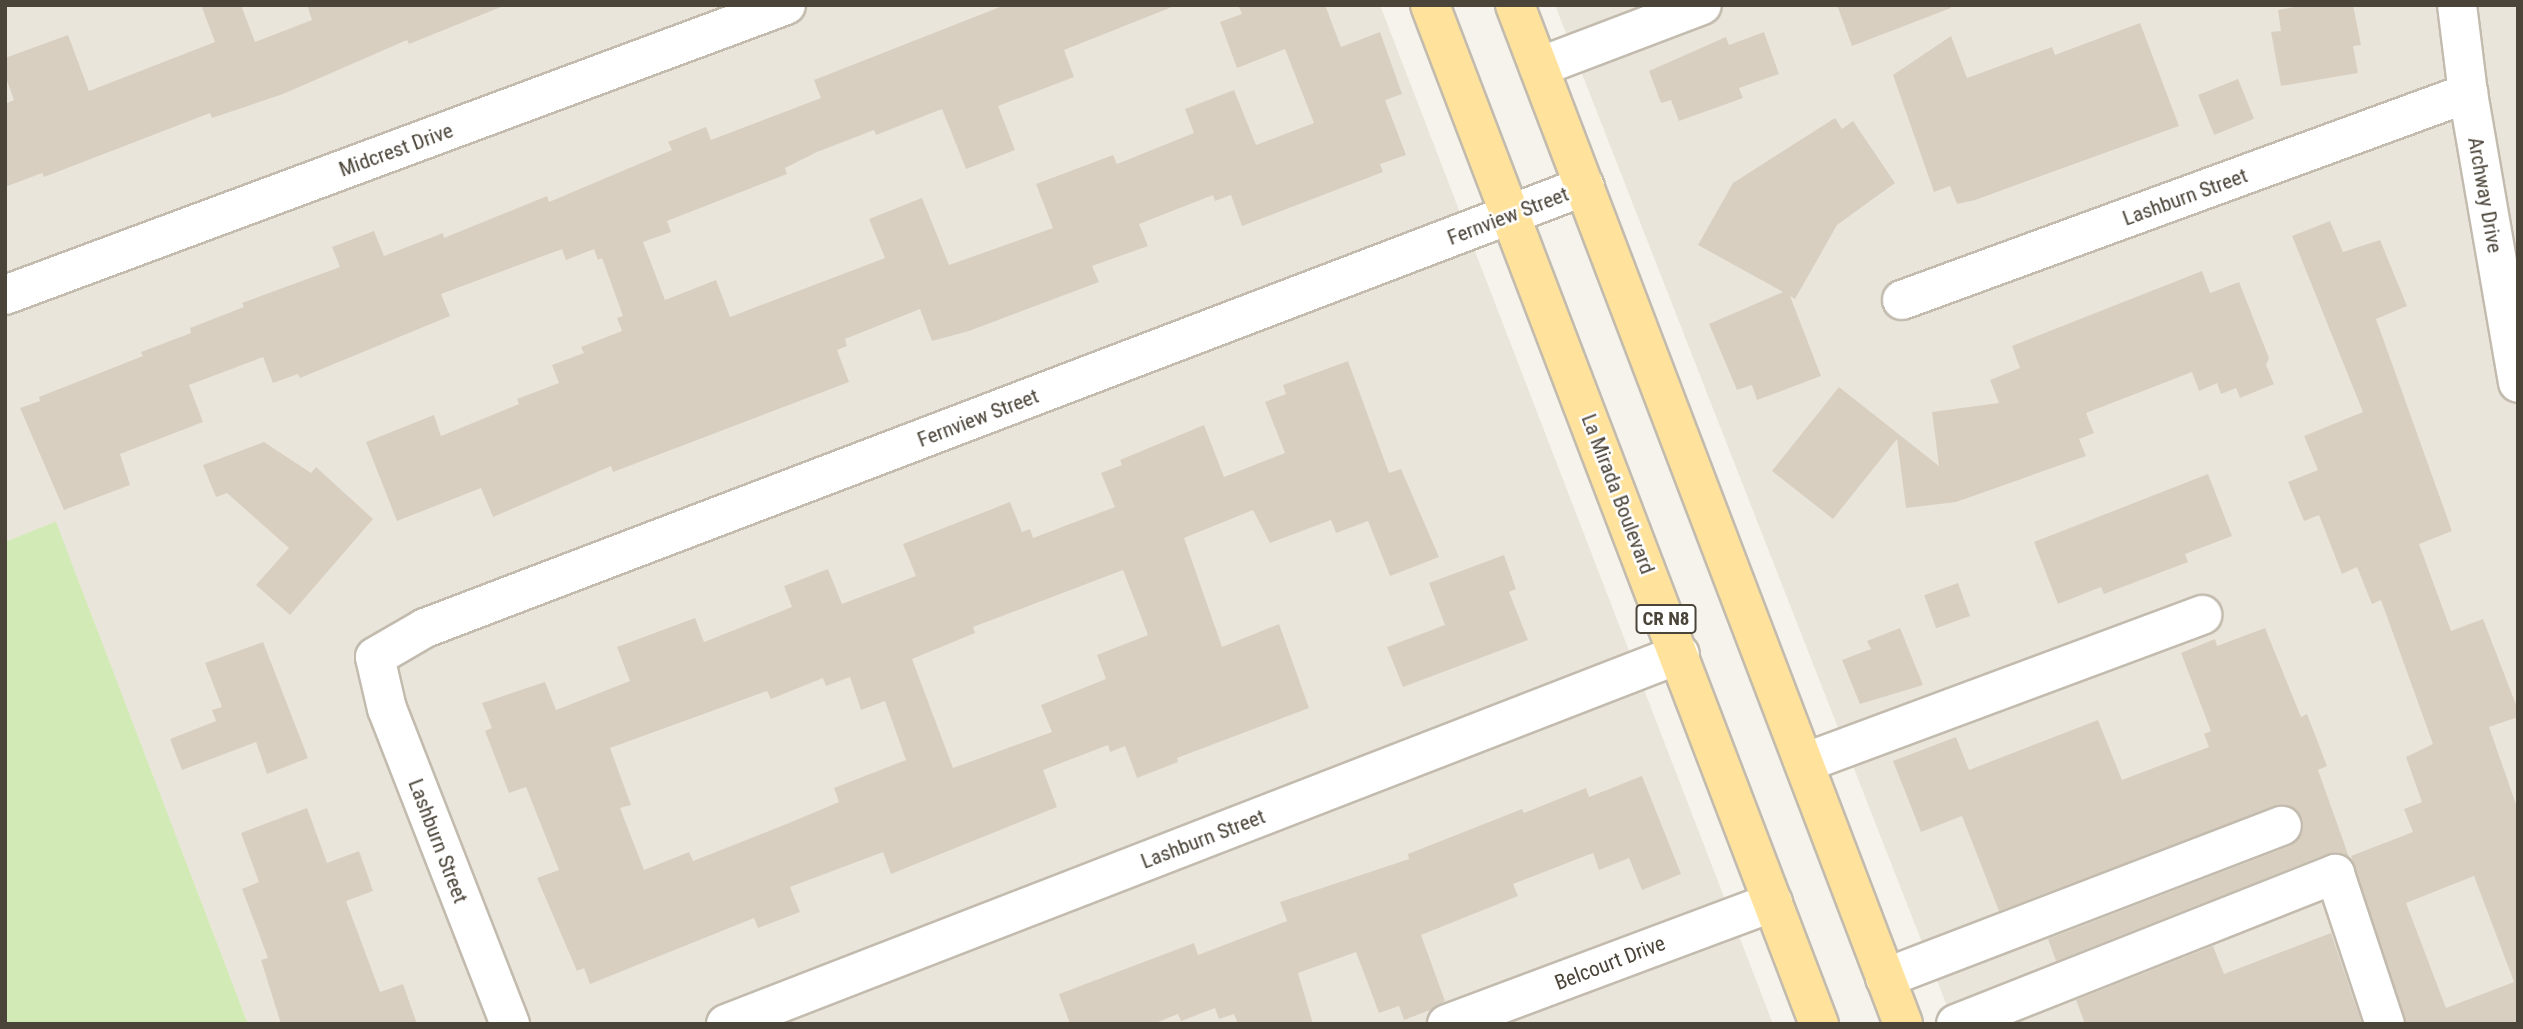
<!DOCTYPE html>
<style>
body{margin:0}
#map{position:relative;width:2523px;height:1029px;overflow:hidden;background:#f6f3ec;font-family:"Roboto Condensed",sans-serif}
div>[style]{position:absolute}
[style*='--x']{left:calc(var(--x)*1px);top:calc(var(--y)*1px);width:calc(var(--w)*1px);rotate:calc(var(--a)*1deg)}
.residential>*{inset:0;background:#eae5da}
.green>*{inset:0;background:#d2eab5}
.building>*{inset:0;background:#d8cfc1;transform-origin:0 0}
.roads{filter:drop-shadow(2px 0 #c2bbae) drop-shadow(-2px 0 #c2bbae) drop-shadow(0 2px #c2bbae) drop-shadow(0 -2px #c2bbae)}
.minor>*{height:38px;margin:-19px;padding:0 19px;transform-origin:19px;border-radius:19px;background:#fff}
.major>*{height:38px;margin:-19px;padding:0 19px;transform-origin:19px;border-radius:19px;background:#ffe39c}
span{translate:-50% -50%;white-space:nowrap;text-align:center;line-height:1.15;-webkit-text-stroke:5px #fff;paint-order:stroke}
.shield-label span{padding:2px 5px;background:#fff;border:2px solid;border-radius:5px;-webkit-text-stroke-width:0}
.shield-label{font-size:19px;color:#4b4439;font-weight:700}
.street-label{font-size:21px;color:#4b4439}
.frame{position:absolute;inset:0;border:7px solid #4b4439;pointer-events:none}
</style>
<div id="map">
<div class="residential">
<div style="clip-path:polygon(5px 5px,1380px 5px,1773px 1024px,248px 1024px,56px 523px,5px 542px)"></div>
<div style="clip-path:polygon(1555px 5px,2518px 5px,2518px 1024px,1954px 1024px)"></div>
</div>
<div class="green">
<div style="clip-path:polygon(55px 522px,56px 522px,248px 1024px,5px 1024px,5px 542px)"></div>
</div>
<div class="building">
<div style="clip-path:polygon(201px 5px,241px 5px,255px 42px,312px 20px,307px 5px,501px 7px,409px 44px,407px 40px,283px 94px,212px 118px,210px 113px,44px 177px,42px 173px,5px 187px,5px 104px,14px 100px,5px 75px,5px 58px,68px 35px,89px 91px,215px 42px)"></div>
<div style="clip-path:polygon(1005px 5px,1172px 7px,1064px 50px,1074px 77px,998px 106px,1015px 150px,966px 169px,942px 109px,876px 135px,874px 130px,817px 152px,785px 168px,787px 174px,667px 221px,671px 232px,643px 242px,665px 300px,716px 280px,730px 317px,885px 258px,869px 219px,922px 198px,949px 265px,1053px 228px,1036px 184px,1113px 155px,1117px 164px,1194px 133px,1185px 109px,1234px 90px,1256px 145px,1314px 123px,1285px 49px,1237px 68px,1220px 22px,1242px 14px,1238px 5px,1325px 5px,1341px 47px,1380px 32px,1402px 94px,1385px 100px,1406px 155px,1380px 164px,1383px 172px,1242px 226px,1231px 195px,1215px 201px,1213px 195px,1139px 224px,1148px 246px,1092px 266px,1099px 282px,969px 331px,932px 341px,920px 309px,845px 339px,847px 346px,837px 350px,849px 382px,613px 472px,611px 466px,493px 517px,481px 488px,397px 521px,366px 442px,434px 415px,441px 436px,519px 404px,517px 399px,559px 383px,552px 365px,584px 353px,581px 347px,622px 331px,617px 318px,623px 316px,602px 258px,598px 260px,594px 249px,566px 260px,562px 249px,441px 294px,450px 316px,300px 378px,298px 374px,273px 383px,263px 357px,189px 385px,203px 422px,120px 454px,130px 485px,64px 510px,20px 408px,40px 401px,39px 397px,143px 356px,141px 352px,191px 333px,190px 328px,244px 307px,242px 303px,340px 267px,332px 247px,374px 231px,384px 256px,443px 233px,444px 238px,547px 196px,549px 202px,672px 150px,668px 142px,706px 127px,711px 140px,821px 98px,814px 80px)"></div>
<div style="clip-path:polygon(1837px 5px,1950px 5px,1951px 8px,1852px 46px)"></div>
<div style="clip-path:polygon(2305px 5px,2353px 5px,2361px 45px,2353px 46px,2358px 73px,2281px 86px,2271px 32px,2281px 31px,2278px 10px)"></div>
<div style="clip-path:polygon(2140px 23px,2179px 126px,1975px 200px,1957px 204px,1950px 186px,1934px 192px,1893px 75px,1951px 36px,1967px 78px,2052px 47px,2055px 55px)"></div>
<div style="clip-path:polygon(1764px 32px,1779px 74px,1739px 88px,1743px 98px,1679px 121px,1671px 100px,1661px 103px,1649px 71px,1726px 37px,1729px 45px)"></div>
<div style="left:2238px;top:79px;width:43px;height:43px;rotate:68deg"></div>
<div style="clip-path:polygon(1835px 118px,1842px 129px,1853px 121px,1895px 183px,1837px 225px,1795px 299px,1790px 296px,1821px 376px,1757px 400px,1752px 385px,1737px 390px,1709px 324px,1783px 292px,1698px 245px,1733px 183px)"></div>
<div style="clip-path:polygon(evenodd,2330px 221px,2343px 252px,2380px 240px,2407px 306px,2376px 319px,2452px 531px,2419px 544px,2451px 631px,2483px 619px,2518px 710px,2518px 717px,2489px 727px,2518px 810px,2518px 1024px,2406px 1024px,2351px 856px,2413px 832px,2404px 809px,2422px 802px,2406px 757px,2433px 744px,2381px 600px,2372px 604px,2357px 567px,2342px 574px,2319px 515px,2304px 521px,2288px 482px,2318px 470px,2304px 436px,2363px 412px,2292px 236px,2330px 221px,2474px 876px,2514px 982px,2446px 1008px,2406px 903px,2474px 876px)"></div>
<div style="clip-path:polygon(2202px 271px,2210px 293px,2239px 282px,2269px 358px,2266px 365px,2274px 384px,2240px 398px,2236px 388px,2221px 394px,2217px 383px,2199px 391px,2192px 372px,2086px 413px,2094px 433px,2079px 439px,2086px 456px,1956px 502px,1906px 508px,1897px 439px,1833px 519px,1772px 471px,1839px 387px,1939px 466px,1932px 412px,1999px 403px,1990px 380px,2020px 368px,2012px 346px)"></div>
<div style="clip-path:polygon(evenodd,1348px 361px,1389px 473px,1401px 469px,1439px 557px,1390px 576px,1368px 521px,1336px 533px,1331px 520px,1270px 543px,1253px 510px,1184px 538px,1222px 647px,1279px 624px,1309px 708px,1177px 758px,1178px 762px,1137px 778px,1125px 746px,1110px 752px,1108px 745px,1043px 770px,1057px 807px,891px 874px,883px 852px,790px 887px,800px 912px,758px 928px,754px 918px,590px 984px,584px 968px,577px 971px,537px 878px,559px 870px,526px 787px,509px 793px,485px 731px,492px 728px,482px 703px,545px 682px,556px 710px,630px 681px,617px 647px,695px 618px,704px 642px,792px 607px,784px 586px,828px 569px,842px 604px,916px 576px,903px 544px,1010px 502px,1022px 532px,1030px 529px,1033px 538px,1115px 507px,1101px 473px,1122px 465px,1120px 460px,1204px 425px,1224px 477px,1285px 453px,1265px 402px,1286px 394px,1283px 385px,1348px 361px,1123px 570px,1148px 635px,1097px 655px,1106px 679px,1041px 705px,1052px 732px,953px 768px,912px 659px,975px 633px,973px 627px,1123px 570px,1348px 361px,850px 677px,861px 710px,885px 701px,906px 760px,834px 788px,839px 802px,789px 823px,693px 861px,689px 852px,644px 870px,620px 808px,631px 805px,610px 748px,767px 691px,771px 699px,823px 678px,826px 686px,850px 677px)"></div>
<div style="clip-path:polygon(264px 442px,311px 473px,316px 467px,373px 519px,290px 615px,256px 585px,289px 548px,227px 493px,216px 497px,203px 465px)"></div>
<div style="clip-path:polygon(2208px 474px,2232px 536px,2185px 554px,2188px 562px,2104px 594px,2101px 587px,2058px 604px,2034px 542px)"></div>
<div style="clip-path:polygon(1504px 555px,1516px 589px,1509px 592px,1528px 640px,1403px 687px,1387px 647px,1445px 625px,1429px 583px)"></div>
<div style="left:1958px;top:583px;width:35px;height:36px;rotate:70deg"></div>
<div style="clip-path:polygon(1900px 628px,1923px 685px,1860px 704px,1842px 660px,1871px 649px,1867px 641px)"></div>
<div style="clip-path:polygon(2265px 628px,2301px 717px,2307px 714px,2327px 766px,2318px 770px,2349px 857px,2327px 854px,2056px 961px,2048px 939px,2290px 846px,2303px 830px,2302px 818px,2286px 805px,2274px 806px,1999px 911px,1962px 816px,1921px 832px,1893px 761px,1956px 737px,1969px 770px,2098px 720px,2122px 780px,2209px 747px,2204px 734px,2211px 731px,2181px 653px,2215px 639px,2217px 646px)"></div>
<div style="clip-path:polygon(263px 642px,308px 758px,267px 774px,256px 742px,182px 770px,170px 739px,216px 721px,212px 710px,222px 707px,205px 663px)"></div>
<div style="clip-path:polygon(1642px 776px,1681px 874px,1642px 890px,1629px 858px,1599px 870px,1593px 853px,1513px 884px,1518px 896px,1421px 935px,1445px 1001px,1430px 1010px,1404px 1020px,1399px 1006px,1379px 1013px,1356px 952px,1298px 973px,1313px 1024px,1238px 1024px,1234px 1014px,1219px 1019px,1215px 1008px,1181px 1021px,1178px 1014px,1153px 1024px,1070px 1024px,1059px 994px,1194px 943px,1198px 955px,1287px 921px,1280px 902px,1409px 859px,1408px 854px,1522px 809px,1524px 813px,1586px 788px,1589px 797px)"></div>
<div style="clip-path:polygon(307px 808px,327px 863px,359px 851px,373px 891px,346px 901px,380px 992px,403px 984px,417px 1024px,281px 1024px,261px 960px,268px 958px,242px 889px,259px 882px,241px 833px)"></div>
<div style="clip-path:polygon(2331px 933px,2362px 1024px,2085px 1024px,2076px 1000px,2213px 946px,2224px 974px)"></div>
</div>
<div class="roads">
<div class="minor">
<div style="--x:2457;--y:5;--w:89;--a:82.9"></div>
<div style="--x:2468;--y:93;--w:294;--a:80.2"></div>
<div style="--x:1539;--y:67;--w:174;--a:-20.8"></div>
<div style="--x:5;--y:295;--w:833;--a:-20.37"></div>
<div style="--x:1902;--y:300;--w:603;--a:-20.09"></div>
<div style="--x:1804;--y:763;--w:425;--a:-20.4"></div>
<div style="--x:1885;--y:978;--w:425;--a:-21"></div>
<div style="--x:510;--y:1024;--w:338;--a:-111.3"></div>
<div style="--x:387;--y:709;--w:53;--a:-103"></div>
<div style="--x:375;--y:657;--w:58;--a:-30.1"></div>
<div style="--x:425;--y:628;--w:1241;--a:-20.86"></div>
<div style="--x:726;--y:1024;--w:1023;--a:-21.2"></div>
<div style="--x:1447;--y:1024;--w:348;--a:-20.5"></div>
<div style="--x:1956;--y:1024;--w:408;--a:-21.6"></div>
<div style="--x:2335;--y:874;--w:158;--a:71.6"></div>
</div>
<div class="major">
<div style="--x:1430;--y:5;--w:1091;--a:69.11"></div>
<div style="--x:1515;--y:5;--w:1090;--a:69.15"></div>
</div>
</div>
<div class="shield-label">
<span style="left:1666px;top:619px">CR N8</span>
</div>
<div class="street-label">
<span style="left:396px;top:150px;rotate:-20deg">Midcrest Drive</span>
<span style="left:2485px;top:195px;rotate:80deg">Archway Drive</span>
<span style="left:2185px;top:197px;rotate:-20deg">Lashburn Street</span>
<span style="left:1508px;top:216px;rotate:-21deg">Fernview Street</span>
<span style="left:978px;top:418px;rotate:-21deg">Fernview Street</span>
<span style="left:1618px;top:494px;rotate:69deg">La Mirada Boulevard</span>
<span style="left:1203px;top:839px;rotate:-21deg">Lashburn Street</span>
<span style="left:438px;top:841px;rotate:69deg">Lashburn Street</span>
<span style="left:1610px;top:963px;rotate:-21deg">Belcourt Drive</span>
</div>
<div class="frame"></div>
</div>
